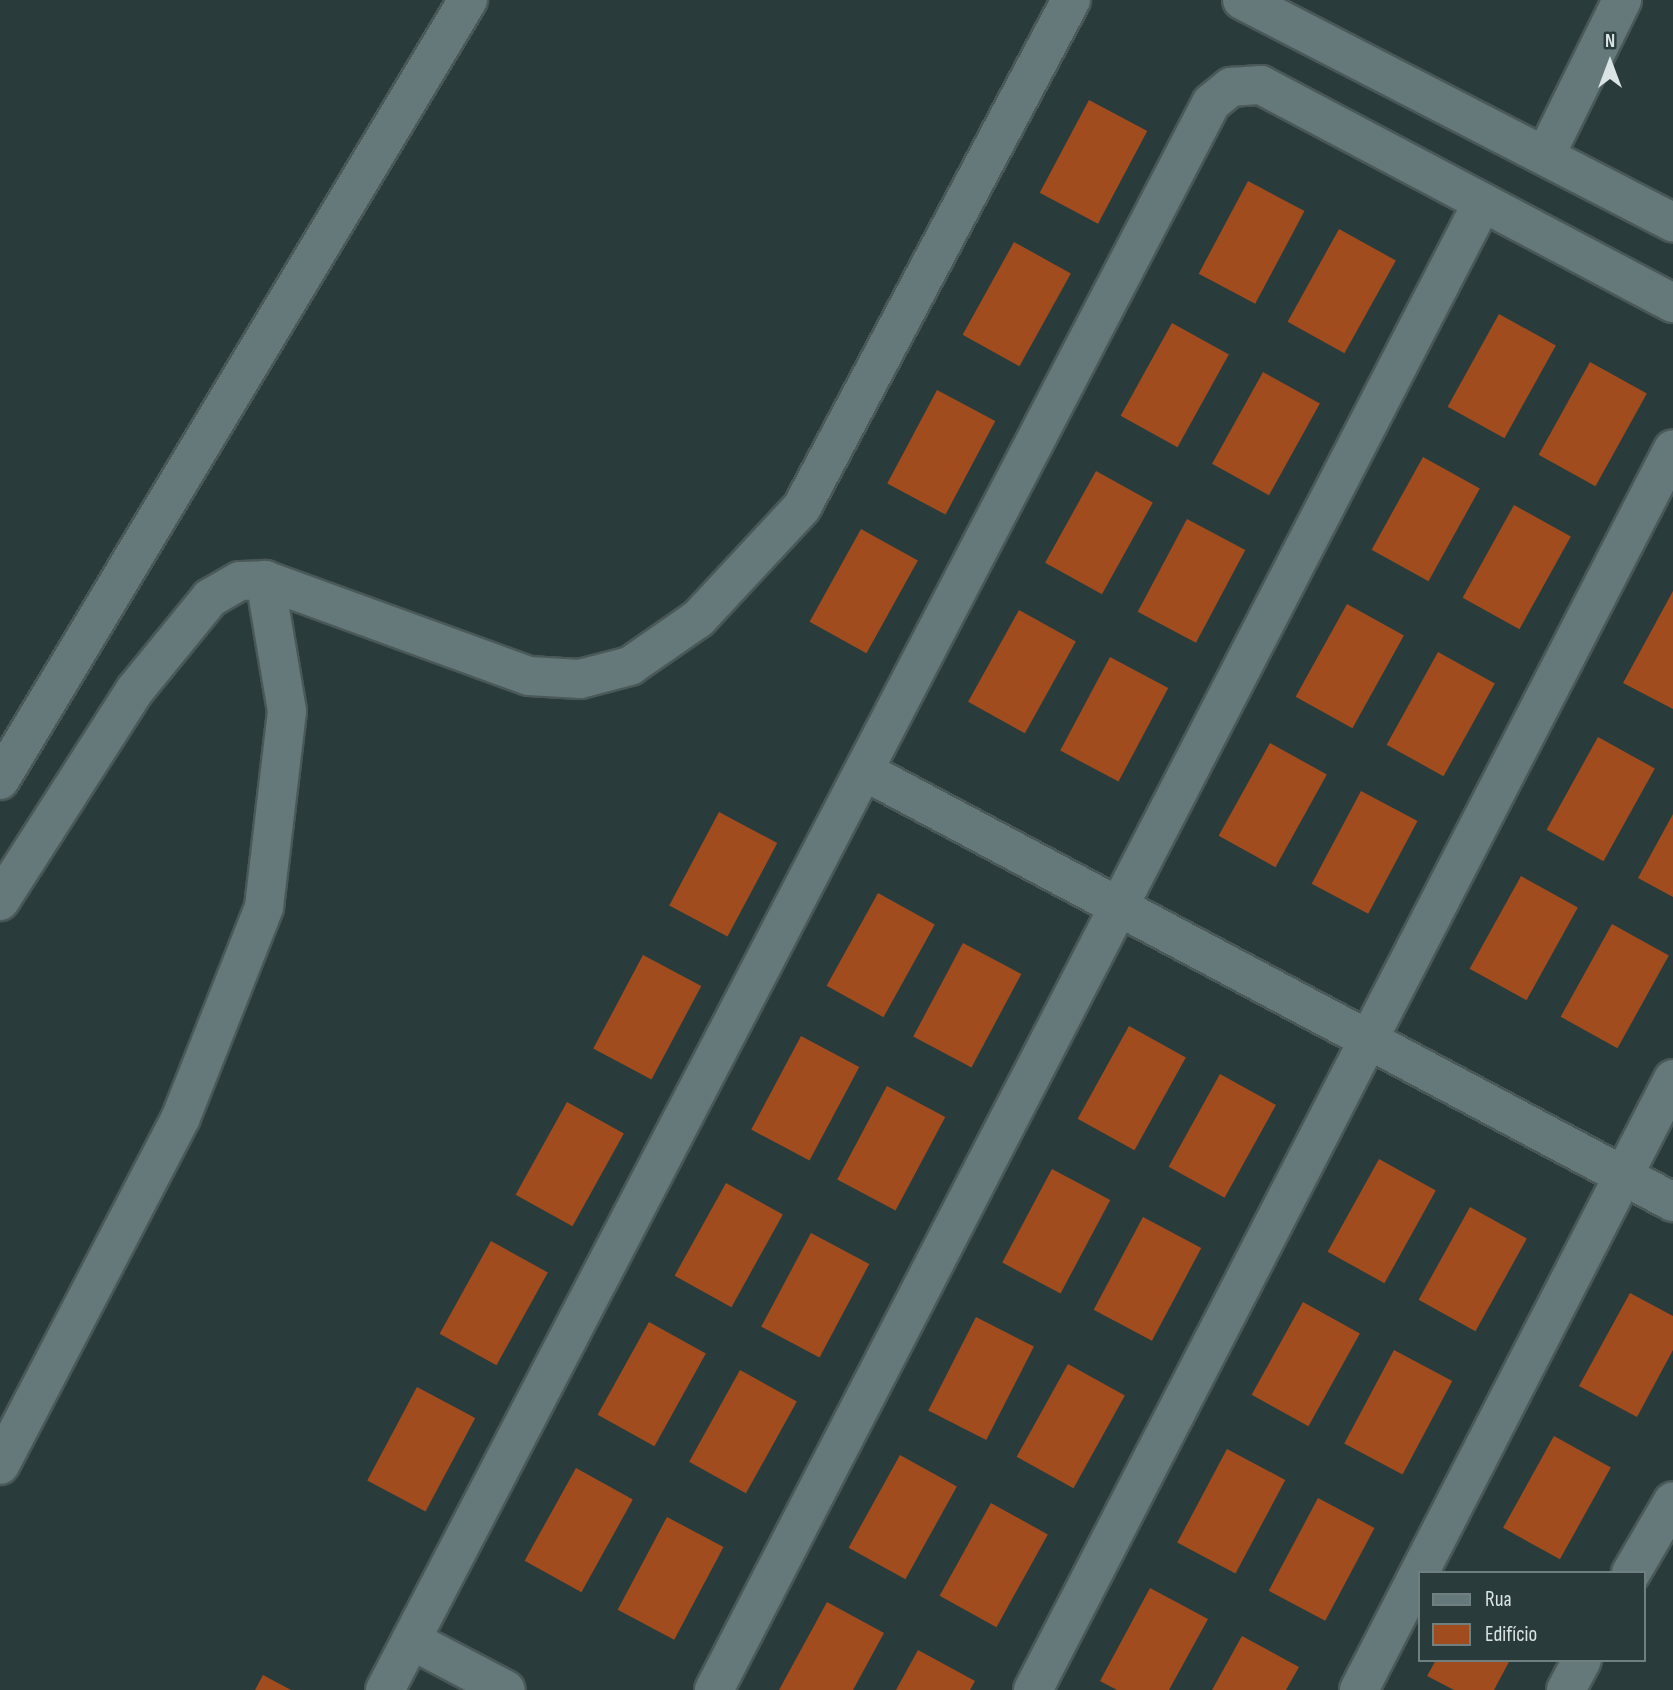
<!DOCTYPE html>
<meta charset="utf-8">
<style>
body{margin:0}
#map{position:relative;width:1673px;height:1690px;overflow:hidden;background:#2a3b3b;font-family:"Sofia Sans Condensed",sans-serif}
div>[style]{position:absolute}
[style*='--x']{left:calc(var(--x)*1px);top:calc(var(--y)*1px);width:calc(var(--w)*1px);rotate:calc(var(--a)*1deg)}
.building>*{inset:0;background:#a04c1f;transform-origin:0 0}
.roads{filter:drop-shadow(2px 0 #4a5858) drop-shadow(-2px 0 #4a5858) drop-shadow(0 2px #4a5858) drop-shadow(0 -2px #4a5858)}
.minor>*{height:38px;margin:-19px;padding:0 19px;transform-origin:19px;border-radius:19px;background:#66797a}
span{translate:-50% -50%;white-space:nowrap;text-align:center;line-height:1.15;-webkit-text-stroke:7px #2a3b3b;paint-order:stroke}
.legend{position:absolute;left:1418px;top:1571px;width:228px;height:91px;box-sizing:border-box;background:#2a3b3b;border:2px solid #707f7f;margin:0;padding:9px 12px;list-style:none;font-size:21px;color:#dae4e4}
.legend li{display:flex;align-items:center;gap:14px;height:35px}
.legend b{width:35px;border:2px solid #707f7f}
.north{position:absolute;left:1575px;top:28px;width:70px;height:70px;-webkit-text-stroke:5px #2a3b3b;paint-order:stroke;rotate:0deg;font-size:19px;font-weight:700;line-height:28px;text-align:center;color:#dae4e4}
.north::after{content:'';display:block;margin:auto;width:24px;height:32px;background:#dae4e4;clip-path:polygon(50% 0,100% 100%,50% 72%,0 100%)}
</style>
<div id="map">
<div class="building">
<div style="left:1089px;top:100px;width:66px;height:105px;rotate:28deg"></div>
<div style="left:1248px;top:181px;width:64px;height:105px;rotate:28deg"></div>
<div style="left:1339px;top:229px;width:65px;height:106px;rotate:29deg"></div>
<div style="left:1014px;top:242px;width:65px;height:106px;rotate:29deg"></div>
<div style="left:1499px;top:314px;width:65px;height:106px;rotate:29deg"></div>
<div style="left:1172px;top:323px;width:65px;height:106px;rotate:29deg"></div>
<div style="left:1590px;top:362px;width:65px;height:106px;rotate:29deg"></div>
<div style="left:1263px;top:372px;width:65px;height:105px;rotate:29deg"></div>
<div style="left:937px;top:390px;width:66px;height:106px;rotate:28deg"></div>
<div style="left:1423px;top:457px;width:65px;height:106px;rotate:29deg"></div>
<div style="left:1096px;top:471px;width:65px;height:105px;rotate:29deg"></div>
<div style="left:1514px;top:505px;width:65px;height:106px;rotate:29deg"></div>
<div style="left:1187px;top:519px;width:66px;height:105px;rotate:28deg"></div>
<div style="left:861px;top:529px;width:65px;height:106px;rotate:29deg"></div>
<div style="clip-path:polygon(1673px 591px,1673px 709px,1623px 683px)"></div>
<div style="left:1347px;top:604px;width:65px;height:106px;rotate:29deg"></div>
<div style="left:1019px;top:610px;width:65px;height:105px;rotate:29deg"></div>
<div style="left:1438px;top:652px;width:65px;height:106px;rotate:29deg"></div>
<div style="left:1110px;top:657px;width:66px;height:106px;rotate:28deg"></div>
<div style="left:1598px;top:737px;width:65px;height:106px;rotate:29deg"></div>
<div style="left:1270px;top:743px;width:65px;height:106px;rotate:29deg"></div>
<div style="left:1361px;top:791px;width:64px;height:105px;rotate:28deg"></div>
<div style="left:719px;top:812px;width:66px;height:106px;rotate:28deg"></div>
<div style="clip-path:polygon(1673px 814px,1673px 897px,1638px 878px)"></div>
<div style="left:1521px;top:876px;width:65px;height:106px;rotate:29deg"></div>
<div style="left:878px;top:893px;width:65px;height:106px;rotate:29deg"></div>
<div style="left:1612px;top:924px;width:65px;height:106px;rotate:29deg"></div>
<div style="left:963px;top:943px;width:66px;height:106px;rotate:28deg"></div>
<div style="left:643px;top:955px;width:66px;height:106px;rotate:28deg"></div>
<div style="left:1129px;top:1026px;width:65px;height:106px;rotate:29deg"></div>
<div style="left:801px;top:1036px;width:66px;height:106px;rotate:28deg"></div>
<div style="left:1220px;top:1074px;width:64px;height:106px;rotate:29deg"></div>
<div style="left:887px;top:1086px;width:66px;height:106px;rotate:28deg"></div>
<div style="left:567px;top:1102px;width:65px;height:106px;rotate:29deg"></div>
<div style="left:1379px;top:1159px;width:65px;height:106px;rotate:29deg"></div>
<div style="left:1052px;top:1169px;width:66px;height:106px;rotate:28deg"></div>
<div style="left:726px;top:1183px;width:65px;height:106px;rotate:29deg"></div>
<div style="left:1470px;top:1207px;width:65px;height:106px;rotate:29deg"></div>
<div style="left:1143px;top:1217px;width:66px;height:105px;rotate:28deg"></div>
<div style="left:811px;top:1233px;width:66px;height:106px;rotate:28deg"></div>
<div style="left:491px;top:1241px;width:65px;height:106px;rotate:29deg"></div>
<div style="clip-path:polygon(1630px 1293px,1673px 1316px,1673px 1350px,1637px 1417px,1579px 1386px)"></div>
<div style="left:1303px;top:1302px;width:65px;height:106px;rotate:29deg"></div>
<div style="left:976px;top:1317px;width:65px;height:105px;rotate:27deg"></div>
<div style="left:649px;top:1322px;width:65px;height:106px;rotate:29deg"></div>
<div style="left:1394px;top:1350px;width:66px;height:106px;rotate:28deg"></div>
<div style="left:1068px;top:1364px;width:65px;height:106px;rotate:29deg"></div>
<div style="left:740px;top:1370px;width:65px;height:105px;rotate:29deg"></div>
<div style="left:417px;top:1387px;width:66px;height:106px;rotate:28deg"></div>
<div style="left:1554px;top:1436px;width:65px;height:105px;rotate:29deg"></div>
<div style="left:1227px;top:1449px;width:66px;height:106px;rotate:28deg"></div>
<div style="left:900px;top:1455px;width:65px;height:106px;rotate:29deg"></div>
<div style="left:576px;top:1468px;width:65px;height:106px;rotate:29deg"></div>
<div style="left:1318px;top:1498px;width:64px;height:105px;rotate:28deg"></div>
<div style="left:991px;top:1503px;width:65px;height:106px;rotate:29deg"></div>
<div style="left:667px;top:1517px;width:64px;height:105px;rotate:28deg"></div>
<div style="clip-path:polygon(1150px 1588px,1208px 1619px,1169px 1690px,1117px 1690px,1100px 1681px)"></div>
<div style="clip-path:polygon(827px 1602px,884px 1633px,853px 1690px,779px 1690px)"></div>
<div style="clip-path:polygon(1242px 1636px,1299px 1667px,1286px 1690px,1212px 1690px)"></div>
<div style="clip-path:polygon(918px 1650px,975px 1681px,970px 1690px,896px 1690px)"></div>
<div style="clip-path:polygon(1436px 1660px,1510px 1660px,1494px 1690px,1454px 1690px,1427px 1676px)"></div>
<div style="clip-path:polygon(263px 1675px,291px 1690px,255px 1690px)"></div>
</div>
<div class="roads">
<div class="minor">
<div style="--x:1242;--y:0;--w:485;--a:27.3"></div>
<div style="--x:1545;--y:156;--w:174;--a:-63.7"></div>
<div style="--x:864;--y:771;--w:917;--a:28.05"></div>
<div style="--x:0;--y:780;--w:910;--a:-59.04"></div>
<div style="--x:0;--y:901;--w:250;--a:-57.4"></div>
<div style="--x:135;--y:690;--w:119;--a:-50.8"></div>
<div style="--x:210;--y:598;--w:34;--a:-30"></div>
<div style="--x:240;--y:581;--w:25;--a:-2"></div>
<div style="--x:265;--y:580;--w:281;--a:20"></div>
<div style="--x:529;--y:676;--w:51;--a:3.4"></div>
<div style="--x:580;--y:679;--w:52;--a:-14.6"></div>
<div style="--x:630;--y:666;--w:84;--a:-34.8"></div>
<div style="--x:699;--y:618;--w:151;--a:-47.1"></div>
<div style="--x:802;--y:507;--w:574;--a:-62.05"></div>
<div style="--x:0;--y:1465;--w:392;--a:-62.5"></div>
<div style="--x:181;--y:1117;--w:226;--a:-68.4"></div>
<div style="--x:264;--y:907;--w:197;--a:-83.3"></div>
<div style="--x:287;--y:711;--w:133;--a:-99.5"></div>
<div style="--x:1631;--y:1573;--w:83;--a:-59.7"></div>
<div style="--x:411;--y:1640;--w:107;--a:27.8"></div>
<div style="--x:385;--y:1690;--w:1789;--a:-62.5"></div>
<div style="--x:1211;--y:103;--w:26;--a:-39"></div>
<div style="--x:1231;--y:87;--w:30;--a:-4"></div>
<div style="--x:1261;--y:85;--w:466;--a:27.9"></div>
<div style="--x:714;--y:1690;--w:1674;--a:-62.68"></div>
<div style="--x:1033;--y:1690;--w:1396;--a:-62.72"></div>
<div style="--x:1359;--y:1690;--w:687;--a:-62.8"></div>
<div style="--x:1566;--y:1690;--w:34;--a:-62"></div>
</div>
</div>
<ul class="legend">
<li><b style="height:9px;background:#66797a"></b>Rua</li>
<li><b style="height:19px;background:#a04c1f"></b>Edifício</li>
</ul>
<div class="north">N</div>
</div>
